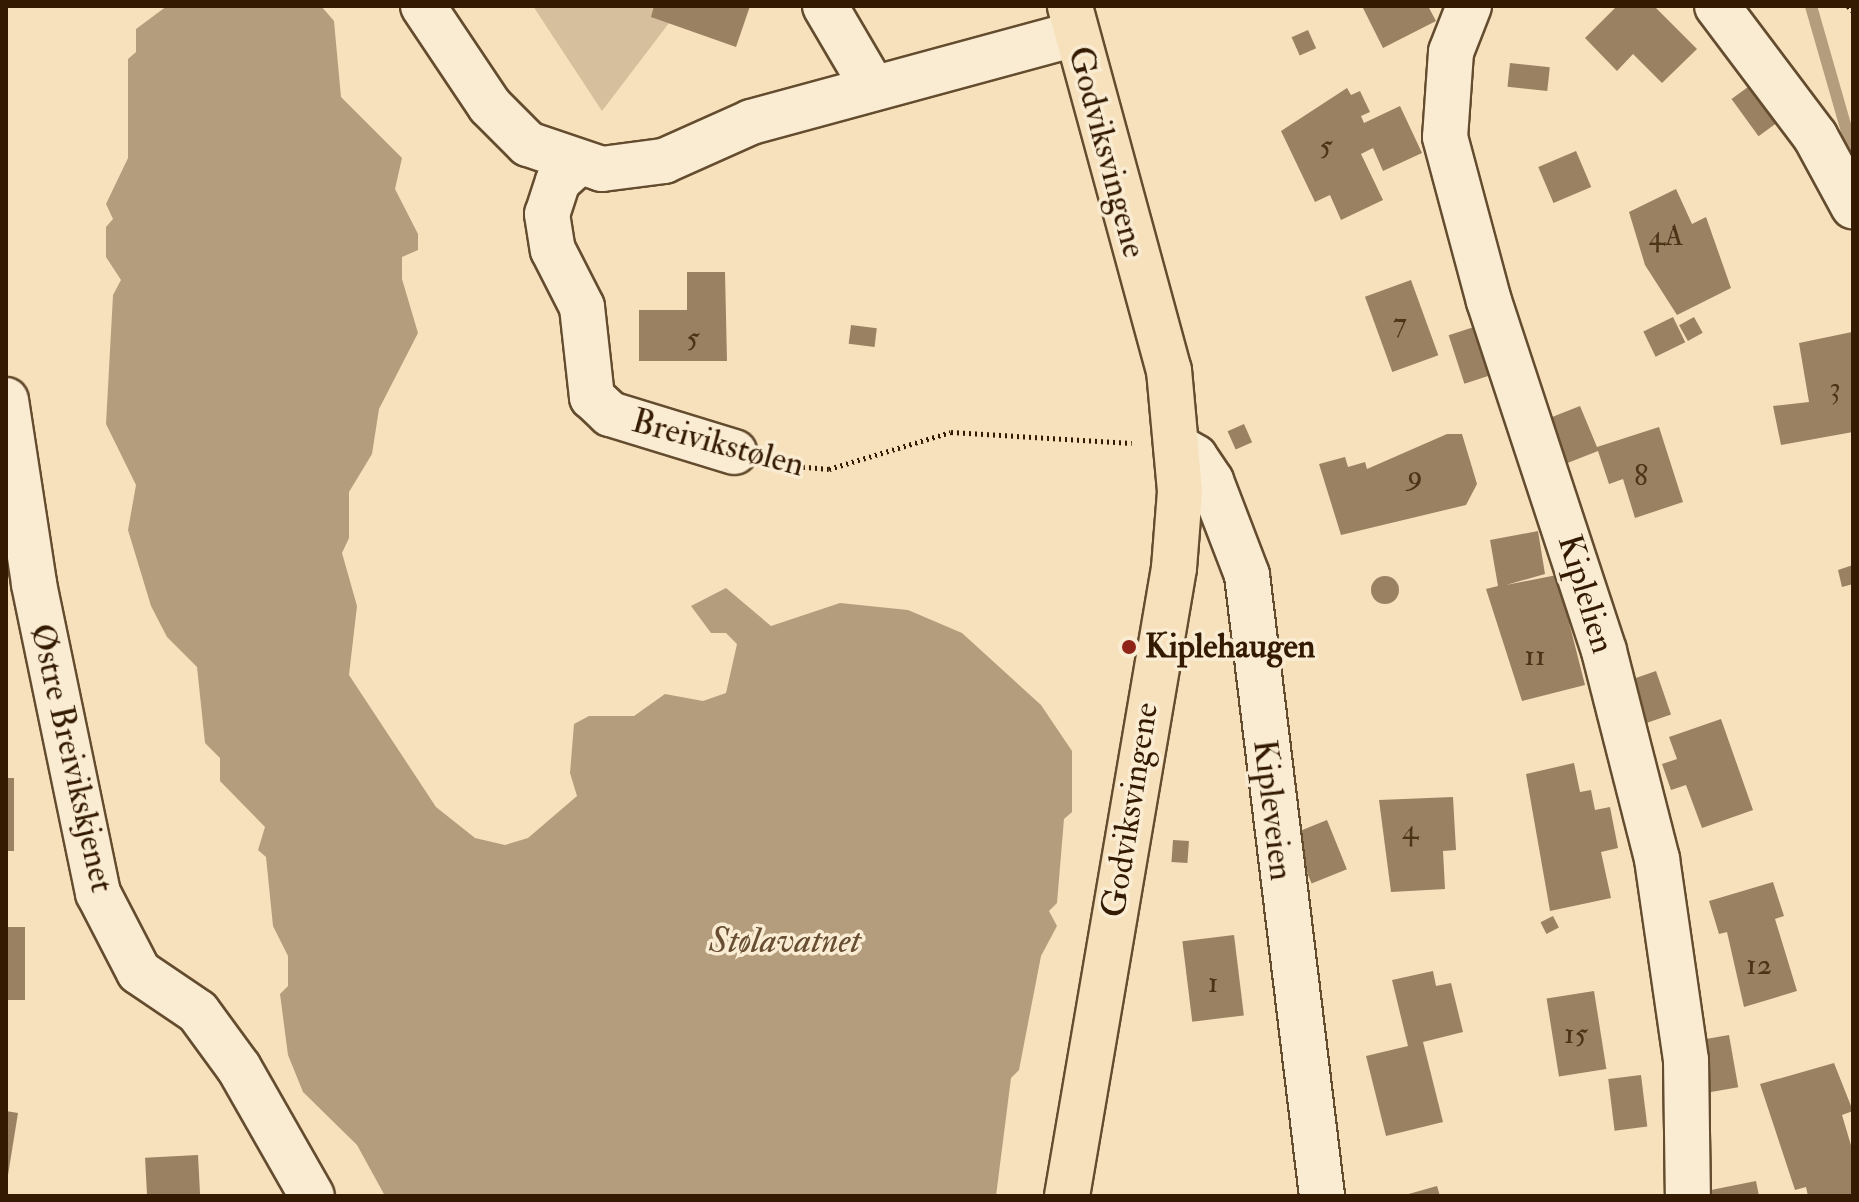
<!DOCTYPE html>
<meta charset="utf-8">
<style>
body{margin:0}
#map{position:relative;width:1859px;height:1202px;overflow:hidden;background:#f7e1bc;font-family:"IM FELL Double Pica",serif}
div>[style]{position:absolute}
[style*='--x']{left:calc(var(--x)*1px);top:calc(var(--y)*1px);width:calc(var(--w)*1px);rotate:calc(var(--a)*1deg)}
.green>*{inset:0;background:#d6bf9c}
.water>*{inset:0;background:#b49d7c}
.stream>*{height:12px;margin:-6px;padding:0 6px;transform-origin:6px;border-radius:6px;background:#b49d7c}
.building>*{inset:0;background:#998162;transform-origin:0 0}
.round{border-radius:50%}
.path>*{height:5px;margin-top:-2.5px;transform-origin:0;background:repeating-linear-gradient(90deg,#331a00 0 2px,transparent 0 6px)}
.roads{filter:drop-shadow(2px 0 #644c2f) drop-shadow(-2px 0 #644c2f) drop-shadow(0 2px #644c2f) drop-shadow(0 -2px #644c2f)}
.minor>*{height:44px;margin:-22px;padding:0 22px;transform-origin:22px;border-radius:22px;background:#faecd3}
.major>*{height:44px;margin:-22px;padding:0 22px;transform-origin:22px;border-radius:22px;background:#f7e1bc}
.dots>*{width:22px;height:22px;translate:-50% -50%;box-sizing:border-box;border:4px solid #faecd3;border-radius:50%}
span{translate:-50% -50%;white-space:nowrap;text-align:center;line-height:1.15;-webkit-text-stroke:7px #faecd3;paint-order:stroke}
.number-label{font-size:30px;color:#4c3418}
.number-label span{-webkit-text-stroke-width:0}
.street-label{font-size:34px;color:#331a00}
.poi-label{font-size:34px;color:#331a00;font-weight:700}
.left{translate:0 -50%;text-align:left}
.water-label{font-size:36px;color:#674e32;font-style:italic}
.frame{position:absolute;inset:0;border:8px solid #331a00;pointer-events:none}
</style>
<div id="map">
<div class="green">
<div style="clip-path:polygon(533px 6px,682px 6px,602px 111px)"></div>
</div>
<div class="water">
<div style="clip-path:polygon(167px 6px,321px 6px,334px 21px,341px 97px,402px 158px,395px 189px,418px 234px,418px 250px,402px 257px,402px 279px,418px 333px,379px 409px,372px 454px,349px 492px,349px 538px,342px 553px,357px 606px,349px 675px,436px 807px,475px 838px,505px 845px,528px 838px,577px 796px,570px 773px,574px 724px,589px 716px,634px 716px,665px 694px,703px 701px,726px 693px,737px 644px,726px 633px,711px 633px,691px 606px,726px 588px,771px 626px,840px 603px,908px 610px,962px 633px,1041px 705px,1072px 751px,1072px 812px,1064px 819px,1057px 903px,1049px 911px,1057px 926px,1041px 956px,1019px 1070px,1011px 1078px,996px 1196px,385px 1196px,357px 1145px,303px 1092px,288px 1055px,280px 994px,288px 986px,288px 956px,273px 926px,266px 857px,258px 850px,265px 827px,220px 781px,220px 758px,205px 743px,197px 667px,167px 637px,151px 606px,128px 530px,136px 485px,106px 424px,113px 295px,121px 280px,106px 257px,106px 227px,113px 219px,106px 204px,128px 158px,128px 59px,136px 52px,136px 29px)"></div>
</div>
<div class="stream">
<div style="--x:1811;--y:6;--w:152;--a:74"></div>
</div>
<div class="building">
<div style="clip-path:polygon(654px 6px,750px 6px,736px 47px,651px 17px)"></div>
<div style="clip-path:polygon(1362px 6px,1428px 6px,1436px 21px,1383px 48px)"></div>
<div style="clip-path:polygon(1617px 6px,1654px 6px,1697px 49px,1662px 83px,1633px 54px,1617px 71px,1585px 38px)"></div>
<div style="left:1308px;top:30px;width:20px;height:18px;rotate:66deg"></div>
<div style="left:1510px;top:63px;width:40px;height:24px;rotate:6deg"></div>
<div style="left:1759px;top:79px;width:46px;height:34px;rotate:54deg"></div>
<div style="clip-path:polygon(1347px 88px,1351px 95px,1360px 91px,1370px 112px,1361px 116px,1364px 123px,1400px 106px,1422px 153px,1383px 171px,1373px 148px,1361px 154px,1383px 200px,1341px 220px,1330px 195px,1315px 202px,1281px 131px)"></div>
<div style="left:1576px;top:151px;width:39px;height:41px;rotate:67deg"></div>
<div style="clip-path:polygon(1676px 189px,1692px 224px,1706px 217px,1731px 288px,1677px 315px,1645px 265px,1629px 212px)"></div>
<div style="clip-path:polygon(687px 272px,725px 272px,727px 361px,639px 361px,639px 310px,687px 310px)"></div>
<div style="left:1411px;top:280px;width:80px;height:49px;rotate:70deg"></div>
<div style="left:1673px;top:317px;width:28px;height:33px;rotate:64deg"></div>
<div style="left:1694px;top:317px;width:18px;height:17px;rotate:61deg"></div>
<div style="left:851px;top:325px;width:26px;height:19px;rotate:7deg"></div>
<div style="left:1480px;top:325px;width:51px;height:33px;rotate:72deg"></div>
<div style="clip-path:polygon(1852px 332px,1853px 432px,1781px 445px,1773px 406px,1809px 402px,1799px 343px)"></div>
<div style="clip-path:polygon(1580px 406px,1597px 447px,1659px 427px,1683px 502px,1635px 518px,1623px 479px,1609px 484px,1598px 451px,1565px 464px,1547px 419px)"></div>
<div style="left:1244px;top:424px;width:20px;height:18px;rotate:66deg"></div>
<div style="clip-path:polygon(1447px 434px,1462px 434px,1477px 484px,1466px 505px,1341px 535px,1319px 464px,1345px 457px,1348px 467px,1365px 462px,1367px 469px)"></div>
<div style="clip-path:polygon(1538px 531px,1545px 574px,1506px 585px,1557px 575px,1585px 685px,1522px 701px,1486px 589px,1498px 586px,1490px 540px)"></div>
<div style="clip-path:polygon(1853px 565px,1853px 584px,1842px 587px,1838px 570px)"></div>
<div class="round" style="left:1371px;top:576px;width:28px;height:28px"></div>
<div style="left:1656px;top:671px;width:46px;height:32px;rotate:71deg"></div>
<div style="clip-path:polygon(1721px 719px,1753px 810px,1702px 828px,1686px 785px,1671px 790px,1662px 764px,1677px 759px,1669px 737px)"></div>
<div style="clip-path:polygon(1574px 763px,1580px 792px,1591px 790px,1595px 810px,1610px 807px,1618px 848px,1601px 852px,1611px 898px,1550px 911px,1526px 774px)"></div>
<div style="left:6px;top:778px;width:8px;height:73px"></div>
<div style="clip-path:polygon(1453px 797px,1456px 850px,1443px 851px,1445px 889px,1391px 892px,1379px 800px)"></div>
<div style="left:1327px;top:820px;width:53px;height:38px;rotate:68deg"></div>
<div style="left:1173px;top:840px;width:16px;height:22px;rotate:4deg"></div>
<div style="clip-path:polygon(1773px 882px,1784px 916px,1775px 919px,1797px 991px,1744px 1007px,1727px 932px,1719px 934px,1709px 901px)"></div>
<div style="left:1553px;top:916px;width:13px;height:14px;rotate:63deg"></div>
<div style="left:6px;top:927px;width:19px;height:73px"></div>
<div style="left:1234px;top:935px;width:81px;height:52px;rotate:83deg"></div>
<div style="clip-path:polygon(1433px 971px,1436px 986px,1451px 983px,1463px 1032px,1423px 1042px,1443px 1122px,1386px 1136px,1366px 1056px,1408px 1046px,1392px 980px)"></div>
<div style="left:1594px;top:991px;width:79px;height:48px;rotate:81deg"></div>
<div style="left:1729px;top:1035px;width:53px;height:32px;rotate:80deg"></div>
<div style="clip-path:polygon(1834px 1063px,1853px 1111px,1842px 1115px,1853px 1152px,1853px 1196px,1808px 1196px,1806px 1187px,1795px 1190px,1760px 1084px)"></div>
<div style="left:1641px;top:1075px;width:52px;height:33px;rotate:83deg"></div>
<div style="clip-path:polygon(6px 1111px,18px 1113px,8px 1175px,6px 1175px)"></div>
<div style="left:198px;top:1155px;width:41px;height:53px;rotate:87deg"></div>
<div style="clip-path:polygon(1756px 1181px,1759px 1196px,1707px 1196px,1706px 1191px)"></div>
<div style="clip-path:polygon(1437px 1186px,1440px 1196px,1405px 1196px,1405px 1195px)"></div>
</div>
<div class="path">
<div style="--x:1848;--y:6;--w:7;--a:45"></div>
<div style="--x:773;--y:464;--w:56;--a:5.1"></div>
<div style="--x:829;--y:469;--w:127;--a:-16.9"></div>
<div style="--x:951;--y:432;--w:181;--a:3.5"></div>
</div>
<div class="roads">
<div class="minor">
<div style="--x:423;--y:6;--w:120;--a:56.2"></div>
<div style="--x:490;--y:106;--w:54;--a:45"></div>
<div style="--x:528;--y:144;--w:78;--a:18.7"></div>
<div style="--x:602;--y:169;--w:63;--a:-7.4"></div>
<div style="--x:664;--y:161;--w:95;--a:-24.1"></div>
<div style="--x:751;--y:122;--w:335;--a:-15.2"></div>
<div style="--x:825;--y:6;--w:93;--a:59.6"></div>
<div style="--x:1469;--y:6;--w:49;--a:111.4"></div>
<div style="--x:1451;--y:52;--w:85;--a:94"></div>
<div style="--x:1445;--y:137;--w:170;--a:75"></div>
<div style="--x:1489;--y:301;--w:368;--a:71.8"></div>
<div style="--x:1604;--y:651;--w:215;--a:75.7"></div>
<div style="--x:1657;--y:859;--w:203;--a:81.8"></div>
<div style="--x:1686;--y:1060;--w:136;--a:89.2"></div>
<div style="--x:1717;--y:6;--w:163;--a:53"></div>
<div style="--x:1815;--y:136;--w:80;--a:61.5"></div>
<div style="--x:576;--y:165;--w:24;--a:138"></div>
<div style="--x:558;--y:181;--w:35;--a:108"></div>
<div style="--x:547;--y:214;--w:36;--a:81"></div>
<div style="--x:553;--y:250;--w:64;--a:63"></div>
<div style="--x:582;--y:307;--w:91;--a:83.7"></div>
<div style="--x:592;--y:397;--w:25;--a:43"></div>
<div style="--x:610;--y:414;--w:130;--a:17"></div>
<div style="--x:6;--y:400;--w:186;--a:81.3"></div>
<div style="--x:34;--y:584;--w:316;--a:78.3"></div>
<div style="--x:98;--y:893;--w:89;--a:62.6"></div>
<div style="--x:139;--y:972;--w:71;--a:34.1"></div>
<div style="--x:198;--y:1012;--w:69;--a:53.8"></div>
<div style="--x:239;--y:1068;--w:147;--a:60.3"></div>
<div style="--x:1176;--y:446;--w:22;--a:30"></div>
<div style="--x:1195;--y:457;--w:29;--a:56"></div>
<div style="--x:1211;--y:481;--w:101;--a:69"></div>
<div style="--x:1247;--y:575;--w:626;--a:83.11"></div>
</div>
<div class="major">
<div style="--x:1067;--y:1196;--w:637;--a:-80.33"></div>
<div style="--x:1174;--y:568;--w:77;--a:-85.5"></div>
<div style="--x:1180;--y:491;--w:121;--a:-95.2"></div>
<div style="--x:1169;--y:371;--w:378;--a:-105.2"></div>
</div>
</div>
<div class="dots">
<div style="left:1129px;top:647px;background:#8f2418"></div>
</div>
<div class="number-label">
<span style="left:1326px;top:146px">5</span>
<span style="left:1666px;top:236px">4A</span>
<span style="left:1400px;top:323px">7</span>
<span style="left:693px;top:338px">5</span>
<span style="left:1835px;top:388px">3</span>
<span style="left:1415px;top:476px">9</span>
<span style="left:1641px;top:476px">8</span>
<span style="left:1535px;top:656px">11</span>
<span style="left:1410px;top:830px">4</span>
<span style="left:1759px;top:965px">12</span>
<span style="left:1213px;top:983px">1</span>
<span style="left:1576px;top:1034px">15</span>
</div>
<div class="street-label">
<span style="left:1107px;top:152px;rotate:75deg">Godviksvingene</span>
<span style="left:718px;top:443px;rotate:15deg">Breivikstølen</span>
<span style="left:1586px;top:594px;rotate:73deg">Kiplelien</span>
<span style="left:72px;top:758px;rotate:77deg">Østre Breivikskjenet</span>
<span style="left:1130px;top:810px;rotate:-81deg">Godviksvingene</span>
<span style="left:1273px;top:810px;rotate:83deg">Kipleveien</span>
</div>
<div class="poi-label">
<span class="left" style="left:1145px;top:647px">Kiplehaugen</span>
</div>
<div class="water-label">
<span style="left:785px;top:941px">Stølavatnet</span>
</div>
<div class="frame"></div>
</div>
